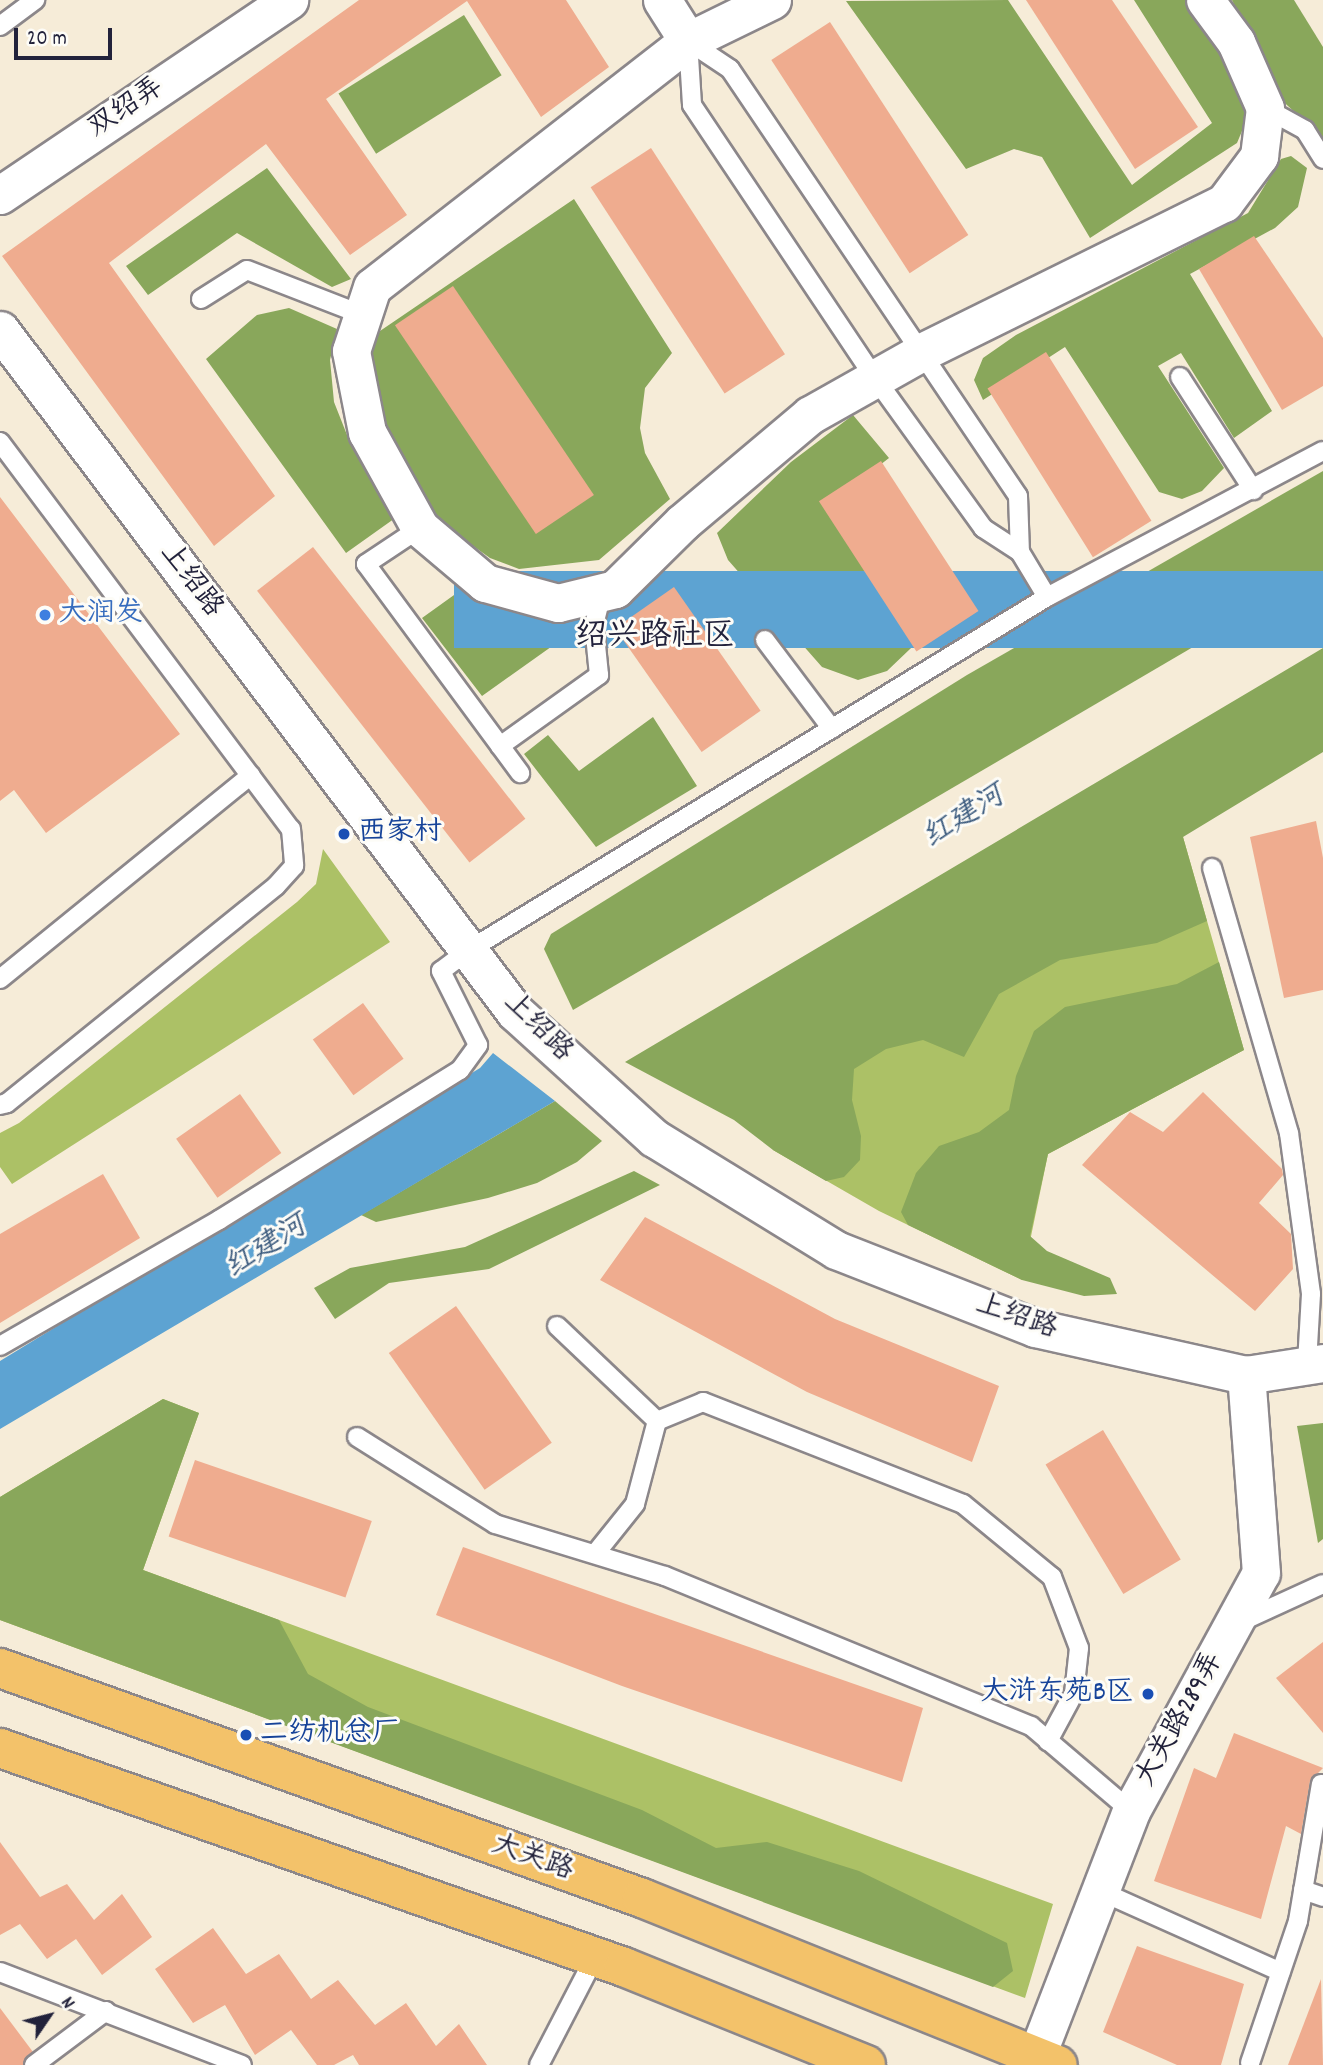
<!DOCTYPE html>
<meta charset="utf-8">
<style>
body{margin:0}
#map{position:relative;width:1323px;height:2065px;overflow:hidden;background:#f6ecd8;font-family:Dekko,"LXGW WenKai TC",sans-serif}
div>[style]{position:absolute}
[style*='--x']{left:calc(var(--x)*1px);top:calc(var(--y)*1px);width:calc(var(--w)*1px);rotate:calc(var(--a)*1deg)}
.green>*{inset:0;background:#acc166}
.forest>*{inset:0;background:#89a75b;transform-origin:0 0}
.water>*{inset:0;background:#5da3d2;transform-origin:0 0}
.building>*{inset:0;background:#efac8f;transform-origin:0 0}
.roads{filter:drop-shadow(2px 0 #8c878a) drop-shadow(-2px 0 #8c878a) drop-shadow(0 2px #8c878a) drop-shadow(0 -2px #8c878a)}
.lane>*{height:18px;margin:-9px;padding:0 9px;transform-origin:9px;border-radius:9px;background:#fff}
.street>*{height:37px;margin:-18.5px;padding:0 18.5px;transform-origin:18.5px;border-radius:18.5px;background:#fff}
.primary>*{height:38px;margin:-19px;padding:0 19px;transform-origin:19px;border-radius:19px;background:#f3c26a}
.dots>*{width:19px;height:19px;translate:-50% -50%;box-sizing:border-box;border:4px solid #fdfcf7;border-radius:50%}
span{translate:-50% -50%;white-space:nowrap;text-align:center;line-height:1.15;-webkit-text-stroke:6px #fdfcf7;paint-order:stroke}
.street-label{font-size:28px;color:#22223b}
.shop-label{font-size:28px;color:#366cbe}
.left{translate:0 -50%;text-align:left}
.transit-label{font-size:28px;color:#164399}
.right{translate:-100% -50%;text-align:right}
.water-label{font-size:30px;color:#3d5c7f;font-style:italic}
.quarter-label{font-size:32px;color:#22223b}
.north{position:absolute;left:14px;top:1981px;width:70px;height:70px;-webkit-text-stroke:5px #fdfcf7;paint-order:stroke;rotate:55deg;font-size:19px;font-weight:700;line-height:28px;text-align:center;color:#22223b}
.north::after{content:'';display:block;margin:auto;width:24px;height:32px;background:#22223b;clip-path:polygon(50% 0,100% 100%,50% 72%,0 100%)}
.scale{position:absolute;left:14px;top:28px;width:98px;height:32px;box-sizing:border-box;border:4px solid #22223b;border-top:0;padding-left:9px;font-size:21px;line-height:24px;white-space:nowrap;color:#22223b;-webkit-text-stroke:5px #fdfcf7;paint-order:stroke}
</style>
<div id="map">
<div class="green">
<div style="clip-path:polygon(1183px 837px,1244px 1050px,1048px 1154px,1022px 1280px,879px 1211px,773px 1150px,789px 1058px)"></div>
<div style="clip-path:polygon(323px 849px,390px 942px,12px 1184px,0 1167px,0 1133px,19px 1123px,297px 902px,316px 884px)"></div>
<div style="clip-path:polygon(163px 1399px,199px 1413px,143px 1570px,1053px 1904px,1025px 1998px,0 1620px,0 1497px)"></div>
</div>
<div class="forest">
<div style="clip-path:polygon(1008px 0,1132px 185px,1212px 123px,1134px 0,1186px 0,1227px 56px,1247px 119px,1237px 143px,1090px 238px,1042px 157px,1014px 149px,966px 169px,846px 1px)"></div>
<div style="clip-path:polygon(1232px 0,1294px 0,1323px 47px,1323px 138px,1276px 95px)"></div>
<div style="left:464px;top:15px;width:71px;height:148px;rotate:58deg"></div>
<div style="clip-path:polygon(1291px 156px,1307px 168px,1298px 207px,1275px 228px,1190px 274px,1272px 411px,1234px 438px,1181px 353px,1158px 366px,1224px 468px,1202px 491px,1182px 499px,1159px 492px,1065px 347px,983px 400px,974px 380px,983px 358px,1016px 335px,1248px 213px,1281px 159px)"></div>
<div style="clip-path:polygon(267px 168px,351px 279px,332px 287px,237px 233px,148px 295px,126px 266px)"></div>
<div style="clip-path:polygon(574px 199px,672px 353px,645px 388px,640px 428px,645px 453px,670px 499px,599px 560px,519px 569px,490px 558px,441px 523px,392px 444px,368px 355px,380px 331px)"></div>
<div style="clip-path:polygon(289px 308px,337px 329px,330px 360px,334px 402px,349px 440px,398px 516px,346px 553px,206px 359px,257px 315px)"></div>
<div style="clip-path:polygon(853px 415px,889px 458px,871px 472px,932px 628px,887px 671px,858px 680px,822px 667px,728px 560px,717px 533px,791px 462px)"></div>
<div style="clip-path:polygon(1323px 471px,1323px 571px,573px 1010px,544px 949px,551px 934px,967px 675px)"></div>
<div style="clip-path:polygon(461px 590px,491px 610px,517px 616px,573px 614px,572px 632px,482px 696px,422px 618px)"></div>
<div style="clip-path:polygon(1323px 648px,1323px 752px,1183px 837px,1207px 921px,1157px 943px,1060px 960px,999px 994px,964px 1057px,923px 1040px,886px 1049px,854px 1069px,852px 1100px,861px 1136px,860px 1160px,844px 1177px,826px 1181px,773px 1150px,734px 1120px,625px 1062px)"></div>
<div style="clip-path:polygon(653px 717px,697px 786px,596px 847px,524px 754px,548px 735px,579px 771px)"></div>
<div style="clip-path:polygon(1219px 962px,1244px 1050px,1048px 1154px,1030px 1236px,1047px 1251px,1110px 1278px,1117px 1294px,1084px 1296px,1022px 1280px,908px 1225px,901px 1212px,916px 1173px,939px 1146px,979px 1132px,1009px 1110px,1016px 1076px,1034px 1031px,1065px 1007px,1177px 984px)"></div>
<div style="clip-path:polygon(555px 1101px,602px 1141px,577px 1162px,537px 1183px,488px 1198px,376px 1222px,361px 1215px)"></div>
<div style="clip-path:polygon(634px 1171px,660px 1185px,489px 1269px,389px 1283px,335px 1319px,314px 1288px,350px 1268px,465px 1247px)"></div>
<div style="clip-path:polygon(163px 1399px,199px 1413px,143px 1570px,279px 1620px,308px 1674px,368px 1707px,642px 1810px,716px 1848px,767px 1842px,859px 1871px,1007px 1943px,1013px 1971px,993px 1987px,0 1620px,0 1497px)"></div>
<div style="clip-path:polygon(1323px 1423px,1323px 1539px,1318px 1543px,1297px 1426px)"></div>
</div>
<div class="water">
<div style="left:1323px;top:571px;width:77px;height:869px;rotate:90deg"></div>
<div style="clip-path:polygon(493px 1053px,555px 1101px,0 1429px,0 1361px,480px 1068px)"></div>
</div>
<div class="building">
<div style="clip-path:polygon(359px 0,566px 0,609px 67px,541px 117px,467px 1px,326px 99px,407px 215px,350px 255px,266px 144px,109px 263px,275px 496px,214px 546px,2px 256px)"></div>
<div style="clip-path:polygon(1026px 0,1112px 0,1198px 127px,1135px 169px)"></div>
<div style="left:830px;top:22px;width:254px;height:70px;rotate:57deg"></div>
<div style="left:651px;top:148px;width:246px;height:72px;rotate:57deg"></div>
<div style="clip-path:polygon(1254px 236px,1323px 338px,1323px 386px,1282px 410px,1199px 269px)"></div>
<div style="left:453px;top:286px;width:252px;height:70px;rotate:56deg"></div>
<div style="left:1046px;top:352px;width:199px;height:69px;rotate:58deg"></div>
<div style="left:881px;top:461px;width:179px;height:74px;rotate:57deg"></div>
<div style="clip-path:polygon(0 497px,180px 734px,46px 833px,14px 790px,0 801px)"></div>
<div style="left:313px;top:547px;width:345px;height:71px;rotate:52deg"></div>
<div style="left:674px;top:587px;width:151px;height:72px;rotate:55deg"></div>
<div style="clip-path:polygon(1316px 821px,1323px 858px,1323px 990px,1284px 998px,1250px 837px)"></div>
<div style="left:363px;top:1003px;width:69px;height:62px;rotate:54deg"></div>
<div style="clip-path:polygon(1203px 1092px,1282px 1169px,1283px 1175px,1259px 1203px,1291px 1234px,1293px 1269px,1255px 1311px,1082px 1165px,1130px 1112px,1163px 1132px)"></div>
<div style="left:240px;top:1094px;width:72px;height:78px;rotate:55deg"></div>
<div style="clip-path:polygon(103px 1174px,140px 1238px,0 1323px,0 1234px)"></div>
<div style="clip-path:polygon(645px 1217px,835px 1319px,999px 1386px,972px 1462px,807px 1392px,600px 1280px)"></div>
<div style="left:456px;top:1306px;width:167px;height:82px;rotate:55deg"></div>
<div style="left:1103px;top:1430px;width:151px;height:67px;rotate:59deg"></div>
<div style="left:195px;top:1460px;width:187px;height:81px;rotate:19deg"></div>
<div style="clip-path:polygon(463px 1547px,923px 1708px,902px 1782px,622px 1686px,436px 1615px)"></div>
<div style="clip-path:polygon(1323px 1642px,1323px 1733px,1276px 1678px)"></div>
<div style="clip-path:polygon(1234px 1733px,1323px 1768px,1310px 1781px,1301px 1834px,1286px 1826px,1261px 1919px,1154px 1881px,1194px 1768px,1216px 1778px)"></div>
<div style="clip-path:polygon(0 1842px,40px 1897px,67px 1884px,94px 1920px,122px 1894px,152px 1937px,102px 1975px,76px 1939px,47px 1959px,20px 1924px,0 1935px)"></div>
<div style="clip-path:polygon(213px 1928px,246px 1974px,279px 1954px,311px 1999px,338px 1980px,375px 2025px,406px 2003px,436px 2046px,459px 2024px,487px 2065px,359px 2065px,353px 2055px,334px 2065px,317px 2065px,291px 2030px,255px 2055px,225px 2005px,193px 2023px,155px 1969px)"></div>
<div style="clip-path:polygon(1137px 1946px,1244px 1984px,1221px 2065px,1177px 2065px,1103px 2032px)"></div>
<div style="clip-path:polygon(1321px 1979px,1323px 2065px,1288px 2065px)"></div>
<div style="clip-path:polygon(0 2008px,33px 2052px,23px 2065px,0 2065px)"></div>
</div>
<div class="roads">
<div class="lane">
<div style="--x:0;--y:26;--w:44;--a:-36.6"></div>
<div style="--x:688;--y:41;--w:50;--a:33.7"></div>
<div style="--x:730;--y:69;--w:515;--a:56"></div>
<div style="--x:1018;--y:496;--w:56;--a:88"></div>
<div style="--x:1020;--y:552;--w:52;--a:59"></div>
<div style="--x:688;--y:41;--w:64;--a:86.4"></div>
<div style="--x:692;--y:105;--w:329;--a:56.2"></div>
<div style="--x:875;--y:378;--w:185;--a:54.2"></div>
<div style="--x:983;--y:528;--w:44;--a:33"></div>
<div style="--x:1265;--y:108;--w:46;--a:28.8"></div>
<div style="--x:1305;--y:130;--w:34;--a:58"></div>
<div style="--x:201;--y:299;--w:54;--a:-32.2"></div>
<div style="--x:247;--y:270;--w:124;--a:21.2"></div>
<div style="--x:1180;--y:377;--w:135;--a:57.1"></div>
<div style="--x:0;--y:442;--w:484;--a:53.1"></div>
<div style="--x:291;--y:829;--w:37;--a:85"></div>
<div style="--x:294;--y:866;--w:27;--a:132"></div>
<div style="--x:276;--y:886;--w:346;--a:141.1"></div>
<div style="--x:7;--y:1103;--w:7;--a:164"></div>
<div style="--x:420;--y:528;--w:65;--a:146.3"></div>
<div style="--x:366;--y:564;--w:260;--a:53.6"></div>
<div style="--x:765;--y:640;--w:111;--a:53"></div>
<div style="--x:500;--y:746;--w:122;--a:-35.6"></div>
<div style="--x:599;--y:675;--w:50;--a:-95.7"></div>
<div style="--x:594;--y:625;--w:34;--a:-76"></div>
<div style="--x:1212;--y:868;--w:276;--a:73.8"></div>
<div style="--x:1289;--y:1133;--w:162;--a:82.2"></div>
<div style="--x:1311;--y:1294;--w:70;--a:93.3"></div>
<div style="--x:0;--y:979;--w:323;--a:-39.1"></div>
<div style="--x:557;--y:1326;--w:138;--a:43.5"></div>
<div style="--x:0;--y:1346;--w:253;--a:-29.9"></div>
<div style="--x:219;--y:1220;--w:284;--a:-31.9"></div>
<div style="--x:460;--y:1070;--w:31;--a:-54"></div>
<div style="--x:478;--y:1045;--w:83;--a:-116.6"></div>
<div style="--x:441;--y:971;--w:35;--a:-37"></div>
<div style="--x:469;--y:950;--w:677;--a:-31.41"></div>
<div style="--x:1047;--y:597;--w:312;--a:-27.9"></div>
<div style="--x:357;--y:1437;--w:163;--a:32.2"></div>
<div style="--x:495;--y:1524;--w:178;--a:17"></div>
<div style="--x:665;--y:1576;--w:396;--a:22.3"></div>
<div style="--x:1031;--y:1726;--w:131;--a:40.4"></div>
<div style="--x:595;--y:1554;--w:64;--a:-51.3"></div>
<div style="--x:635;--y:1504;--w:86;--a:-75.2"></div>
<div style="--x:657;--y:1421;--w:50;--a:-22.4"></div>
<div style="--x:703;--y:1402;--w:279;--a:21.4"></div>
<div style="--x:963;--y:1504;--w:115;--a:39.4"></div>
<div style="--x:1052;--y:1577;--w:76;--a:69.2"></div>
<div style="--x:1079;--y:1648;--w:45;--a:96.3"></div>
<div style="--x:1074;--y:1693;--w:55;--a:118.4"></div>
<div style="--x:1240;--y:1622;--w:91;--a:-24.6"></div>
<div style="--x:1303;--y:1890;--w:21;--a:19"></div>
<div style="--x:1100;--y:1891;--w:198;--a:24.1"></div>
<div style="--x:0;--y:1972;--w:259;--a:21"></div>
<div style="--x:1250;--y:2063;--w:150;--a:-71.3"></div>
<div style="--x:1298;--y:1921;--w:139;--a:-80.5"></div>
<div style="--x:34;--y:2065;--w:90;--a:-36.9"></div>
<div style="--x:539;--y:2065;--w:122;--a:-62.6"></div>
</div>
<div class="street">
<div style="--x:662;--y:0;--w:49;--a:57.6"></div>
<div style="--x:772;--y:0;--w:93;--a:154"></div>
<div style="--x:688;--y:41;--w:400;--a:142.1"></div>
<div style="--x:372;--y:287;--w:67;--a:108.2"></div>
<div style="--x:351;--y:351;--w:83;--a:78.8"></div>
<div style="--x:367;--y:432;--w:110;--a:61.1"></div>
<div style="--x:420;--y:528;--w:85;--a:40.2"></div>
<div style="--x:485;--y:583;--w:76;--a:15.3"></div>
<div style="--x:558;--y:603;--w:59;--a:-13.8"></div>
<div style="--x:615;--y:589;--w:95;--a:-44.6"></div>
<div style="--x:683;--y:522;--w:166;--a:-40.1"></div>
<div style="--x:810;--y:415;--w:129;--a:-29.4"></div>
<div style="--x:922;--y:352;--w:337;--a:-26.3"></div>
<div style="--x:1224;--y:203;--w:59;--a:-53.3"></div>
<div style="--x:1259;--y:156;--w:48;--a:-82.9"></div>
<div style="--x:1265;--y:108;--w:72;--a:-113.7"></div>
<div style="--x:1236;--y:42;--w:52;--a:-126.4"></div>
<div style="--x:0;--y:195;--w:349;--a:-34"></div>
<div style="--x:0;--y:330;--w:855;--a:52.94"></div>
<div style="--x:515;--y:1012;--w:188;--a:42.2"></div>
<div style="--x:654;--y:1138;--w:214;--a:31.6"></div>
<div style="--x:836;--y:1250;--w:214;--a:21.4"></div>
<div style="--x:1035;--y:1328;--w:216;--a:12.6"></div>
<div style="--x:1246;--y:1375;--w:78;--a:-8.9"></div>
<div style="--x:1033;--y:2065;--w:272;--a:-68.9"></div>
<div style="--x:1131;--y:1811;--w:271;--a:-61.4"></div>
<div style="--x:1261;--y:1573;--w:199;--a:-94.3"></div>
</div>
<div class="primary">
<div style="--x:0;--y:1668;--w:682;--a:19.71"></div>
<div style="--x:642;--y:1898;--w:448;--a:21.9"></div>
<div style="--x:0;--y:1748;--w:661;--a:19.34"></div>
<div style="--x:624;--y:1967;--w:261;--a:22"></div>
</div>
</div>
<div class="dots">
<div style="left:45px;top:615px;background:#3f7fe0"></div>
<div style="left:344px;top:834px;background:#1a4fb4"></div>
<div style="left:1148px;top:1694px;background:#1a4fb4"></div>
<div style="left:246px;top:1735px;background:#1a4fb4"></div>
</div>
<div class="street-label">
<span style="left:127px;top:109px;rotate:-34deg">双绍弄</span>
<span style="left:190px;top:581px;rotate:53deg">上绍路</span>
<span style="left:537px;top:1028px;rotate:45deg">上绍路</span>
<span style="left:1016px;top:1318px;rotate:19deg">上绍路</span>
<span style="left:1181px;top:1720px;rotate:-61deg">大关路289弄</span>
<span style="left:532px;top:1859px;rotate:20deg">大关路</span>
</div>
<div class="shop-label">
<span class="left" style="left:59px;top:615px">大润发</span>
</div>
<div class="transit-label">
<span class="left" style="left:358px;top:834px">西家村</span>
<span class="right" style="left:1134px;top:1694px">大浒东苑B区</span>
<span class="left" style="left:260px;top:1735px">二纺机总厂</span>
</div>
<div class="water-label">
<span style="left:965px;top:819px;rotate:-32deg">红建河</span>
<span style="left:267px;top:1249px;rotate:-32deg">红建河</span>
</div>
<div class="quarter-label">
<span style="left:655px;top:638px">绍兴路社区</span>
</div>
<div class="north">N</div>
<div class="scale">20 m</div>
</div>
